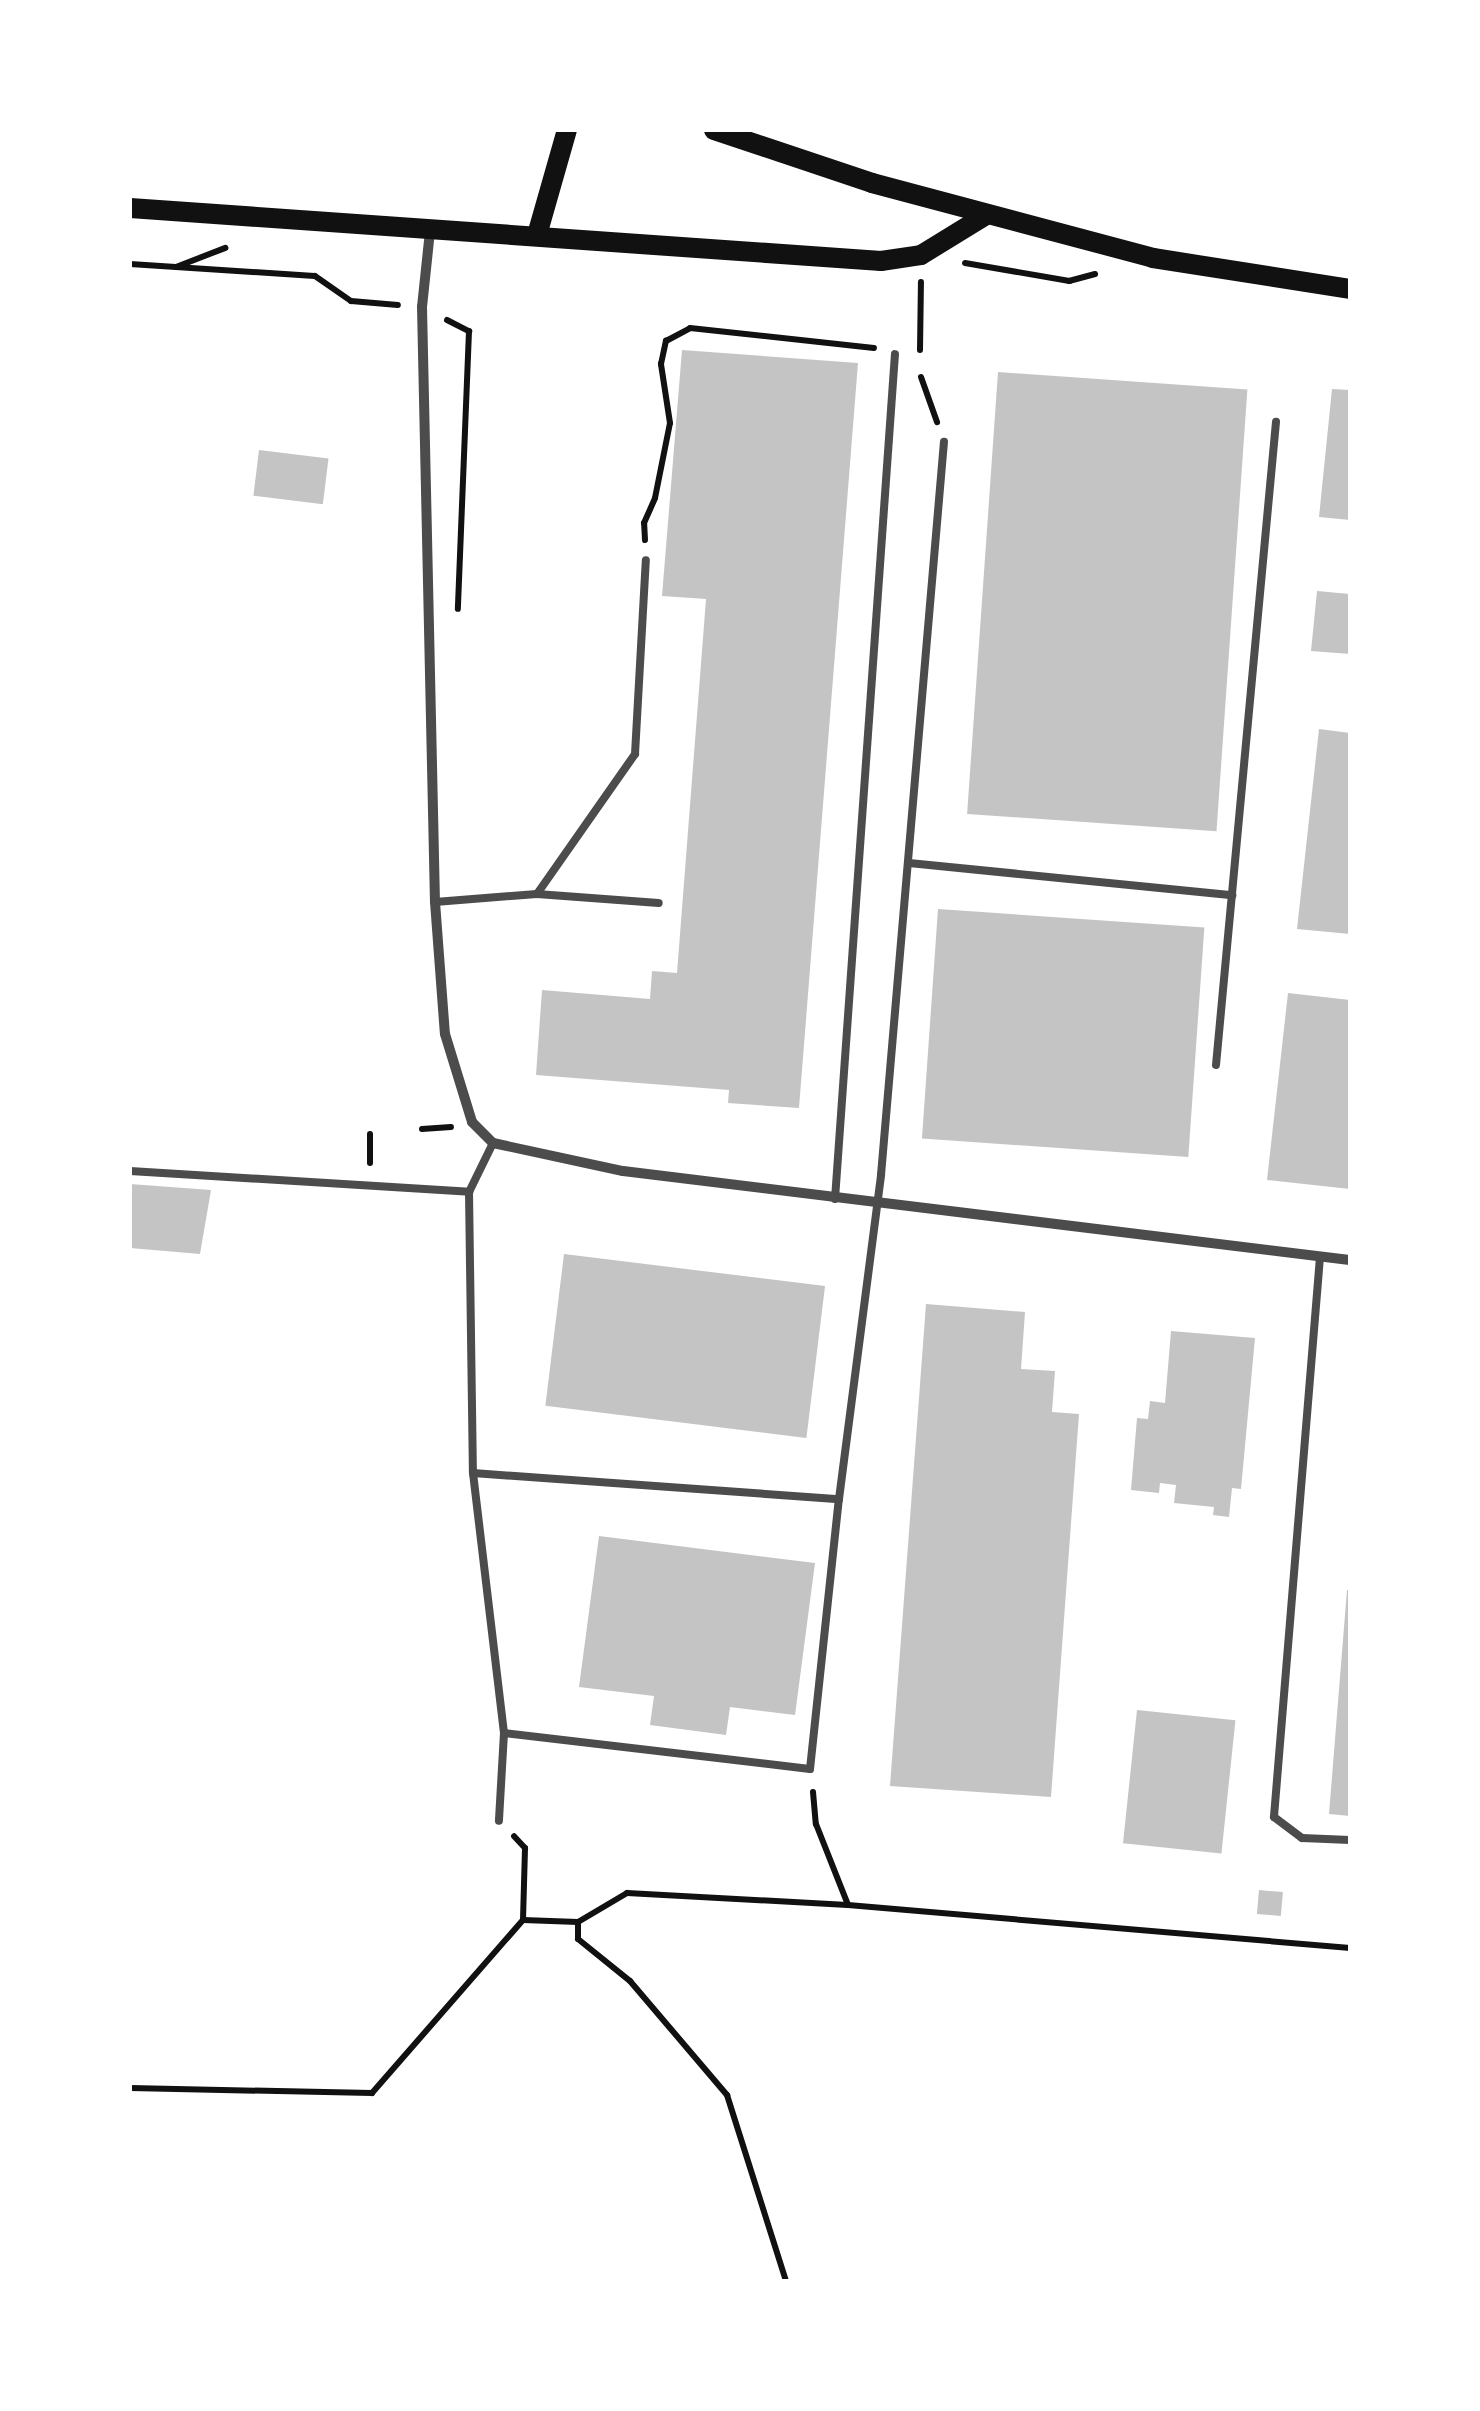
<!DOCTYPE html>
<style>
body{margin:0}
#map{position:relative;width:1480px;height:2411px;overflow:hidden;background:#fff;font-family:"Work Sans",sans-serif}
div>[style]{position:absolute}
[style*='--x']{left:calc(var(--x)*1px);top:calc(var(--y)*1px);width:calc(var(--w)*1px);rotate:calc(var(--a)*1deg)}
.building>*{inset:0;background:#c4c4c4;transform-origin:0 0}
.path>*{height:6px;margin:-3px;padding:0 3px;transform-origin:3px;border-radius:3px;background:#111}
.service>*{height:8px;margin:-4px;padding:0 4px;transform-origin:4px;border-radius:4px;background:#4c4c4c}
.minor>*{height:10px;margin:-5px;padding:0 5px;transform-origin:5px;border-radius:5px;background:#4c4c4c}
.secondary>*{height:20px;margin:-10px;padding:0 10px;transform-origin:10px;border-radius:10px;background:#111}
span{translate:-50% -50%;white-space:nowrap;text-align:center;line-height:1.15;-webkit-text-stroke:8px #fff;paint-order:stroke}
.frame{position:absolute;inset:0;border:132px solid #fff;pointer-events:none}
</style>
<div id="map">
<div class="building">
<div style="clip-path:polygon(682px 350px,858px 363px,799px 1108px,728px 1103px,729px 1090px,536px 1075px,542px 990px,650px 999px,652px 971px,677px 973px,706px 599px,662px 596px)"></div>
<div style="left:998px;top:372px;width:250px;height:443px;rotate:4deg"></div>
<div style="clip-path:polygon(1332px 389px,1350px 390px,1350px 520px,1319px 517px)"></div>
<div style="left:259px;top:450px;width:70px;height:46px;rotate:7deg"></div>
<div style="clip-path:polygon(1317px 591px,1350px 594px,1350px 654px,1311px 651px)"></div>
<div style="clip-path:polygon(1319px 729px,1350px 733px,1350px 934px,1297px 929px)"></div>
<div style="left:938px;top:909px;width:267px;height:230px;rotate:4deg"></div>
<div style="clip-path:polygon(1288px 993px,1350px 1000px,1350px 1189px,1267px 1180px)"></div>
<div style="clip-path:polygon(130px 1184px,211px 1190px,200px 1254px,130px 1248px)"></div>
<div style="left:564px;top:1254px;width:263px;height:153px;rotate:7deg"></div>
<div style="clip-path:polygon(926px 1304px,1025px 1312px,1021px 1369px,1055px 1371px,1052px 1412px,1079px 1414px,1051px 1797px,890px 1786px)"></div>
<div style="clip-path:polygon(1171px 1331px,1255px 1338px,1241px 1489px,1232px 1488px,1229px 1517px,1213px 1515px,1214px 1507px,1174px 1503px,1176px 1485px,1160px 1483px,1159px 1493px,1131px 1490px,1137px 1418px,1148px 1419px,1150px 1401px,1165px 1403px)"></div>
<div style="clip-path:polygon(599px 1536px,815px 1563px,795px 1715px,730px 1707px,726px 1735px,650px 1725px,654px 1696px,579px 1687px)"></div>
<div style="clip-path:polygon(1347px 1590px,1350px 1590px,1350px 1816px,1329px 1814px)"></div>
<div style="left:1137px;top:1710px;width:99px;height:134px;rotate:6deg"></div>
<div style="left:1259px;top:1890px;width:24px;height:24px;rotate:5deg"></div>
</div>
<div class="path">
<div style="--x:965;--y:263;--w:106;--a:9.8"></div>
<div style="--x:1069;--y:281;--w:27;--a:-15"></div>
<div style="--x:130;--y:264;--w:185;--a:3.7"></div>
<div style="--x:315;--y:276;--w:44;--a:34.8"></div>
<div style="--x:351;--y:301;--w:47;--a:4.9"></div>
<div style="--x:176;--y:267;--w:53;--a:-21.2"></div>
<div style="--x:447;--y:320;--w:25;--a:27"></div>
<div style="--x:469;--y:331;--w:278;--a:92.3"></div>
<div style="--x:920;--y:350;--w:68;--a:-89.2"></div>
<div style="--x:921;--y:377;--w:48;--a:70.4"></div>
<div style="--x:645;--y:540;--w:17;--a:-93"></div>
<div style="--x:644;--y:523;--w:27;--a:-66"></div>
<div style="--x:655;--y:498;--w:76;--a:-78.7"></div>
<div style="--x:670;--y:423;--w:60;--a:-98.7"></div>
<div style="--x:661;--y:364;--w:24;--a:-78"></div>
<div style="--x:666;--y:341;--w:27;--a:-28"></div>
<div style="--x:690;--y:328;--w:185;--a:6.2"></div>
<div style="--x:422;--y:1129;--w:29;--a:-4"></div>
<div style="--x:370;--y:1134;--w:29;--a:90"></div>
<div style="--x:813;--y:1792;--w:32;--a:85"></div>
<div style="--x:816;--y:1824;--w:87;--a:68.4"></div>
<div style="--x:523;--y:1920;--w:55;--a:2.1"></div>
<div style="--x:578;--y:1922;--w:57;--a:-30.6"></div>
<div style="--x:627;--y:1893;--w:221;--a:3.1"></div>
<div style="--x:848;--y:1905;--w:504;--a:4.9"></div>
<div style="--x:578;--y:1922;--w:17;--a:90"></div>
<div style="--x:578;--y:1939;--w:67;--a:38.9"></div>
<div style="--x:630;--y:1981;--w:150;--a:49.6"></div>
<div style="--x:727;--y:2095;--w:195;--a:72.4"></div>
<div style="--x:130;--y:2088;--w:242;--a:1.2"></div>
<div style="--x:372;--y:2093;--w:230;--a:-48.9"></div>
<div style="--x:523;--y:1920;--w:72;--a:-88.4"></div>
<div style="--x:525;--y:1848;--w:16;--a:-133"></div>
</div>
<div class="service">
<div style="--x:909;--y:863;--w:325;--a:5.7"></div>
<div style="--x:537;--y:894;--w:122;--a:4.2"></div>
<div style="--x:435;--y:902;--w:102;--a:-4.5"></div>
<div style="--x:537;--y:894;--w:171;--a:-55"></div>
<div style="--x:635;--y:754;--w:194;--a:-86.8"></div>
<div style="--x:1216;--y:1065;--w:646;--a:-84.67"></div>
<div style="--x:493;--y:1143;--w:55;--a:116.1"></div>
<div style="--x:469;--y:1192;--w:281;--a:89.2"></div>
<div style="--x:473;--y:1473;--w:262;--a:83.2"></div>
<div style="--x:504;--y:1733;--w:88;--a:93.3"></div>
<div style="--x:130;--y:1171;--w:340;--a:3.5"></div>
<div style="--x:835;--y:1199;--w:847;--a:-85.94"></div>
<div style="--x:1320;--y:1257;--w:562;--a:94.7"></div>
<div style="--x:1274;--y:1817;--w:35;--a:37"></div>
<div style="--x:1302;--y:1838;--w:48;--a:2.4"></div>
<div style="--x:473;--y:1473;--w:367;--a:4.1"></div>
<div style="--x:504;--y:1733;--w:308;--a:6.7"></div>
<div style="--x:810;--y:1769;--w:272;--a:-83.9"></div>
<div style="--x:839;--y:1499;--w:327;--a:-82.6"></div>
<div style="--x:881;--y:1175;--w:736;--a:-85.09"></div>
</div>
<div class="minor">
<div style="--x:430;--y:231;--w:76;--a:96"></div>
<div style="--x:422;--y:307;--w:595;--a:88.75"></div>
<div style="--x:435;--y:902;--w:132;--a:85.7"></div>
<div style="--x:445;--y:1034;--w:92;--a:72.9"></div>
<div style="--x:472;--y:1122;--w:30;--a:45"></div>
<div style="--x:493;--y:1143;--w:133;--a:12.2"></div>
<div style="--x:623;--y:1171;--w:732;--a:6.98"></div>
</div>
<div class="secondary">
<div style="--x:714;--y:130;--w:167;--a:18.5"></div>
<div style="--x:872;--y:183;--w:291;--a:14.9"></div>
<div style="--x:1153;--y:258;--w:199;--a:8.9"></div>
<div style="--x:130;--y:208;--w:753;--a:4.04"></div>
<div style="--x:881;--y:261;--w:40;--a:-8.5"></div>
<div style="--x:921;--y:255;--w:76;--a:-31.6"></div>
<div style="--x:537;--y:235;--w:109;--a:-74.1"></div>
</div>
<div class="frame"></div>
</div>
